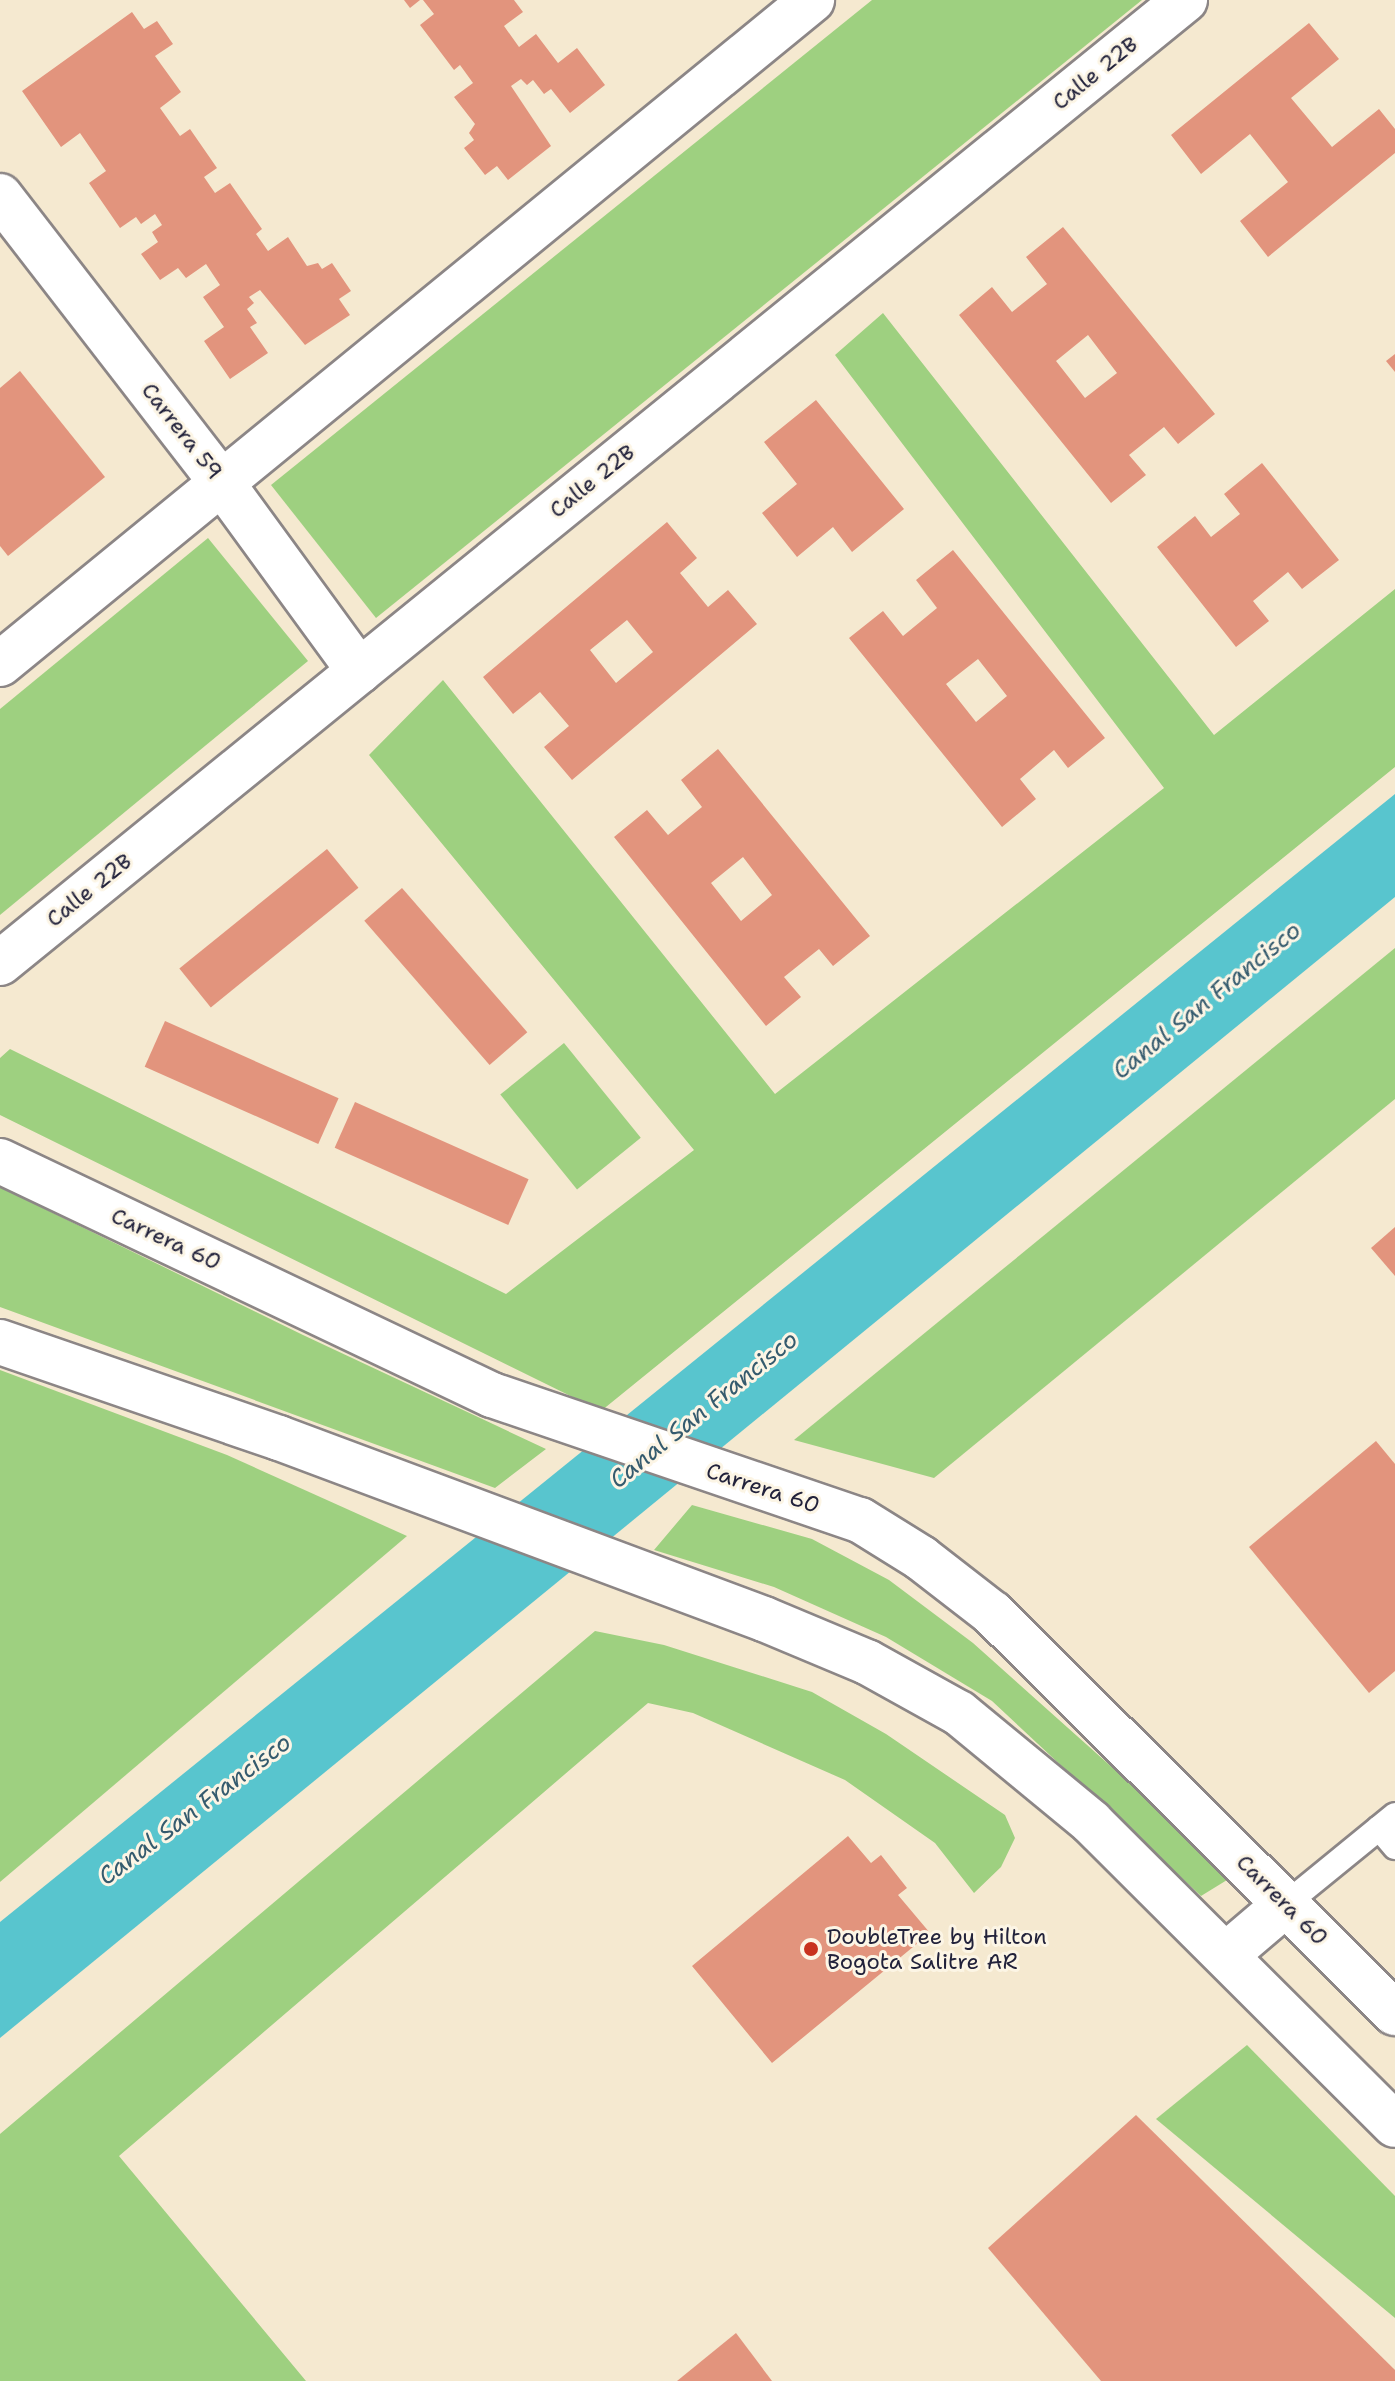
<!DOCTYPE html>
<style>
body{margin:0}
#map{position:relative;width:1395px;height:2381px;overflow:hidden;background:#f5e9d0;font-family:"Shantell Sans",sans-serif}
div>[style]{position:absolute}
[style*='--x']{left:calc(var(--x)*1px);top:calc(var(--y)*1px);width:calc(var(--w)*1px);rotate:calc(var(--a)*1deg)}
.green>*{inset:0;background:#9ed080;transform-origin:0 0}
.water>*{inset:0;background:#58c5ce}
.building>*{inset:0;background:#e2947d;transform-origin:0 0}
.roads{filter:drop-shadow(2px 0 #8c8686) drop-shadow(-2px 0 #8c8686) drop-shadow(0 2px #8c8686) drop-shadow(0 -2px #8c8686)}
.service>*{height:24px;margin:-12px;padding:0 12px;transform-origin:12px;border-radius:12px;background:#fff}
.minor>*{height:44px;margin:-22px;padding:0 22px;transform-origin:22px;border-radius:22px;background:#fff}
.tertiary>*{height:44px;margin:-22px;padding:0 22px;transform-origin:22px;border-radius:22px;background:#fff}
.dots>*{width:22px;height:22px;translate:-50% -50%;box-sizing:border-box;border:4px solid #fcf5e5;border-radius:50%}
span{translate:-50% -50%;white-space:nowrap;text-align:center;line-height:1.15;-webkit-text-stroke:6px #fcf5e5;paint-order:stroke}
.street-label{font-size:22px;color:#22223b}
.poi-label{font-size:22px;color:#22223b}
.left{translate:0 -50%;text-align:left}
.water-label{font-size:24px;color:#355b6e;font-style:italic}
</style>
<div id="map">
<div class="green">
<div style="clip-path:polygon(872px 0,1142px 0,376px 618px,271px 485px)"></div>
<div style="clip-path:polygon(883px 313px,1214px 735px,1395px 589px,1395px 767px,601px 1411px,0 1115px,0 1058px,10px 1049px,506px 1294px,694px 1150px,369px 755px,443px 680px,775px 1094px,1164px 788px,835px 355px)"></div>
<div style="clip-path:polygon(208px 538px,308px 661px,0 915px,0 709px)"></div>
<div style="clip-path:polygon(1395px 948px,1395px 1099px,934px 1478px,794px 1440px)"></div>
<div style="left:564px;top:1043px;width:122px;height:82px;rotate:51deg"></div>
<div style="clip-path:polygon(0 1187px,303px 1335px,546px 1449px,495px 1488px,0 1307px)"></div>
<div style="clip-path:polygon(0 1370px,227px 1455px,407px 1536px,0 1882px)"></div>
<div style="clip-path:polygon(692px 1505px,812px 1539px,889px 1580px,973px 1643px,1152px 1803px,1227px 1880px,1201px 1896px,992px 1701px,886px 1637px,774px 1587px,654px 1550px)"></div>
<div style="clip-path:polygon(595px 1631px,664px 1645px,812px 1692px,886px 1734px,1005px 1815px,1015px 1838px,1001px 1867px,974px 1893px,935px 1843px,845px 1780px,693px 1713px,648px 1703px,119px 2156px,306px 2381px,0 2381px,0 2134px)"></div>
<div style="clip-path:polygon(1247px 2045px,1395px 2196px,1395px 2318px,1156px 2119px)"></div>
</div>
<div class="water">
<div style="clip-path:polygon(1395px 794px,1395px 897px,0 2038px,0 1922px)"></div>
</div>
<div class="building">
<div style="clip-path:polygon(404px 0,420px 0,410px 8px)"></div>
<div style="clip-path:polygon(423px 0,514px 0,523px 12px,504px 26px,519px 47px,536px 34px,558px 63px,577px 48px,605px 85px,570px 113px,551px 89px,544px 94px,533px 80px,527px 85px,521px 79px,511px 86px,551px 146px,508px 180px,497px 166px,485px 175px,464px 148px,474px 140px,469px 133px,475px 124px,454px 97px,473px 83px,460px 65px,454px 70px,420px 25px,434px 14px)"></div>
<div style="clip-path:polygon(132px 12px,144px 29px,157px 21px,173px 44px,155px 56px,181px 92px,160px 108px,180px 136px,190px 129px,217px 168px,204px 177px,215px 193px,230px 183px,262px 229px,256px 234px,268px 251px,288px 237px,307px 266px,318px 263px,322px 269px,332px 263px,351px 291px,339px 299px,350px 315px,305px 345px,260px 290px,249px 297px,254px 303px,247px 309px,257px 323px,250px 327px,268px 353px,230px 379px,204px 341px,224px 327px,203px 297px,220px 285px,206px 264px,186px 278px,178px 268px,160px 280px,141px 254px,158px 242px,152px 232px,162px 225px,155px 214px,141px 224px,136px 217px,120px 228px,89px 183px,106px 171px,80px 133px,61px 147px,22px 91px)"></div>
<div style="clip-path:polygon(1309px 23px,1339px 59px,1291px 98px,1332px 147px,1379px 109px,1395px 129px,1395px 153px,1268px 257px,1240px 221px,1288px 182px,1250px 134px,1201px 174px,1171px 135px)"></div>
<div style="clip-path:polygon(evenodd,1063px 227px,1215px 414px,1178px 444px,1164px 427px,1129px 455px,1146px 475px,1111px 503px,959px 315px,992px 287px,1012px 312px,1047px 284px,1026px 257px,1063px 227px,1088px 335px,1117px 373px,1085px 398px,1056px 361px,1088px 335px)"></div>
<div style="clip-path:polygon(1395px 354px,1395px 372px,1386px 361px)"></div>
<div style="clip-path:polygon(20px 371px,105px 477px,8px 556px,0 546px,0 388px)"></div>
<div style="clip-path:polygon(816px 400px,904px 509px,852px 552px,833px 527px,797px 557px,762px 513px,797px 484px,764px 442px)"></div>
<div style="clip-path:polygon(1262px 463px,1339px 560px,1302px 589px,1288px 572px,1253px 601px,1269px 621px,1236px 647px,1157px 547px,1195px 516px,1211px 537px,1240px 514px,1224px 494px)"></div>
<div style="clip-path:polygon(evenodd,667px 522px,697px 558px,680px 573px,708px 607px,728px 590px,757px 624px,572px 780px,544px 747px,569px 726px,540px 692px,513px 714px,483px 677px,667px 522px,627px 620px,653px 652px,616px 683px,590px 650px,627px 620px)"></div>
<div style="clip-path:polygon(evenodd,953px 550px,1105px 738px,1068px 768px,1054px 750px,1020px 779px,1036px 799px,1002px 827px,849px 638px,883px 611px,903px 636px,937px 608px,916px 580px,953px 550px,978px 659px,1007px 696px,976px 722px,946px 684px,978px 659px)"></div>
<div style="clip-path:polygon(evenodd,718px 749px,870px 936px,833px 966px,819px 949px,784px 977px,801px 997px,766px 1026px,614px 837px,647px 810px,668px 835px,702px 807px,681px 780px,718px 749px,743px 857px,772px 895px,741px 921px,711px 883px,743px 857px)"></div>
<div style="left:327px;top:849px;width:50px;height:190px;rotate:51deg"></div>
<div style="left:402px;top:888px;width:191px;height:50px;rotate:49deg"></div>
<div style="left:165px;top:1021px;width:190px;height:50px;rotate:24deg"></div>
<div style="left:355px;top:1102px;width:190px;height:50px;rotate:24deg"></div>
<div style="clip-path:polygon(1395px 1227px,1395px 1276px,1371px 1248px)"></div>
<div style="clip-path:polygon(1376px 1441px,1395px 1464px,1395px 1671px,1369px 1693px,1249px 1547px)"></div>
<div style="clip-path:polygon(848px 1836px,871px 1863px,881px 1855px,907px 1888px,898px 1895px,930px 1933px,772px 2063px,692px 1966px)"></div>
<div style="clip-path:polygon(1136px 2115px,1395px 2370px,1395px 2381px,1101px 2381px,988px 2248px)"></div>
<div style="clip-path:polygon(736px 2333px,772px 2381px,677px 2381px)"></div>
</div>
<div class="roads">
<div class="service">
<div style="--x:1379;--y:1828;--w:25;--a:50"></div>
<div style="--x:1286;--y:1904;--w:141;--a:-39.2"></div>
</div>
<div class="minor">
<div style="--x:0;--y:196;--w:363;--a:52.3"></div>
<div style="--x:222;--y:483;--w:233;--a:53.9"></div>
<div style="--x:0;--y:664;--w:1049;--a:-39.27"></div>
<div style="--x:0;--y:963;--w:1527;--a:-39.1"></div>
</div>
<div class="tertiary">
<div style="--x:0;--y:1161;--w:545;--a:25.44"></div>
<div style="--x:492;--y:1395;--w:389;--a:18.8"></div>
<div style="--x:860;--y:1520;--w:72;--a:31.9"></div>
<div style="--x:921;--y:1558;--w:90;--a:37.8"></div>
<div style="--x:992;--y:1613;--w:568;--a:44.79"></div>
<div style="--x:0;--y:1342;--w:295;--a:19"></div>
<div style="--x:279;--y:1438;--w:518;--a:20.47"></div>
<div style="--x:764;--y:1619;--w:112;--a:22.7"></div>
<div style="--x:867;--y:1662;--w:105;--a:29"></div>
<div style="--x:959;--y:1713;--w:171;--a:39.5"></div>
<div style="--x:1091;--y:1822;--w:429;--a:44.9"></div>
<div style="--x:1226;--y:1955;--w:79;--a:-40.4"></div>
</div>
</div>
<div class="dots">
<div style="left:811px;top:1949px;background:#c8321e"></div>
</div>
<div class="street-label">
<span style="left:1095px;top:73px;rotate:-39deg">Calle 22B</span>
<span style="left:182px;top:431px;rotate:52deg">Carrera 59</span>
<span style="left:592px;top:481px;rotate:-39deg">Calle 22B</span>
<span style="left:89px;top:890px;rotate:-39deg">Calle 22B</span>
<span style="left:166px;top:1239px;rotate:25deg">Carrera 60</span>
<span style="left:763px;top:1488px;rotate:18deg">Carrera 60</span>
<span style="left:1282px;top:1900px;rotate:45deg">Carrera 60</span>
</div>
<div class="poi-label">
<span class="left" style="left:827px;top:1949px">DoubleTree by Hilton<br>Bogota Salitre AR</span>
</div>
<div class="water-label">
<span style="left:1207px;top:1001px;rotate:-39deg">Canal San Francisco</span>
<span style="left:704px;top:1410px;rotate:-39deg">Canal San Francisco</span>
<span style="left:195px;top:1810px;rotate:-37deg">Canal San Francisco</span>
</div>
</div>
